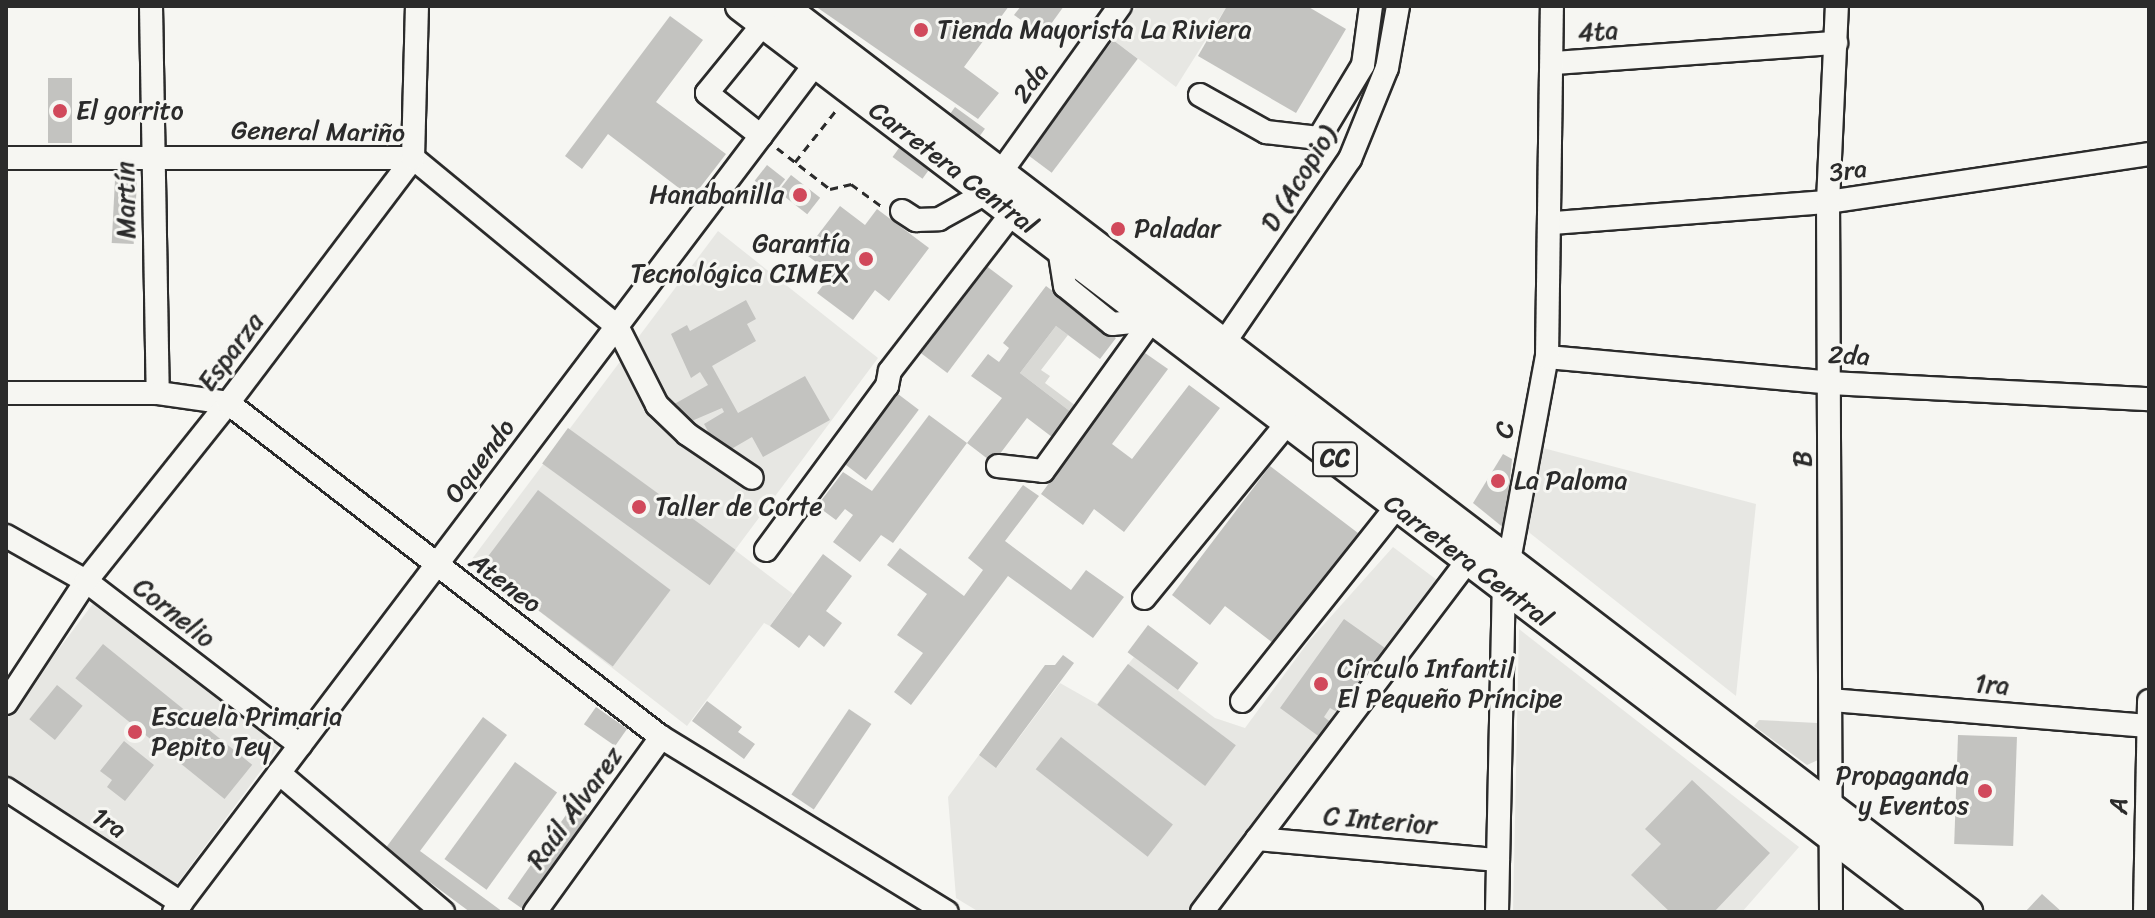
<!DOCTYPE html>
<meta charset="utf-8">
<style>
body{margin:0}
#map{position:relative;width:2155px;height:918px;overflow:hidden;background:#f6f6f2;font-family:Sriracha,sans-serif}
div>[style]{position:absolute}
[style*='--x']{left:calc(var(--x)*1px);top:calc(var(--y)*1px);width:calc(var(--w)*1px);rotate:calc(var(--a)*1deg)}
.built>*{inset:0;background:#e7e7e3}
.green>*{inset:0;background:#d9d9d5}
.building>*{inset:0;background:#c3c3c0;transform-origin:0 0}
.path>*{height:3px;margin-top:-1.5px;transform-origin:0;background:repeating-linear-gradient(90deg,#2b2b2b 0 8px,transparent 0 14px)}
.roads{filter:drop-shadow(2px 0 #2b2b2b) drop-shadow(-2px 0 #2b2b2b) drop-shadow(0 2px #2b2b2b) drop-shadow(0 -2px #2b2b2b)}
.minor>*{height:22px;margin:-11px;padding:0 11px;transform-origin:11px;border-radius:11px;background:#f6f6f2}
.major>*{height:28px;margin:-14px;padding:0 14px;transform-origin:14px;border-radius:14px;background:#f6f6f2}
.dots>*{width:22px;height:22px;translate:-50% -50%;box-sizing:border-box;border:4px solid #f6f6f2;border-radius:50%}
span{translate:-50% -50%;white-space:nowrap;text-align:center;line-height:1.15;-webkit-text-stroke:6px #f6f6f2;paint-order:stroke}
.shield-label span{padding:2px 6px;background:#f6f6f2;border:2px solid;border-radius:6px;-webkit-text-stroke-width:0}
.shield-label{font-size:24px;color:#2b2b2b;font-weight:700}
.poi-label{font-size:26px;color:#2b2b2b}
.left{translate:0 -50%;text-align:left}
.right{translate:-100% -50%;text-align:right}
.street-label{font-size:26px;color:#2b2b2b}
.frame{position:absolute;inset:0;border:8px solid #2b2b2b;pointer-events:none}
</style>
<div id="map">
<div class="built">
<div style="clip-path:polygon(1137px 6px,1227px 6px,1176px 87px,1113px 40px)"></div>
<div style="clip-path:polygon(718px 231px,878px 358px,735px 550px,793px 594px,770px 626px,764px 623px,687px 726px,472px 559px)"></div>
<div style="clip-path:polygon(1543px 448px,1756px 504px,1736px 696px,1526px 530px)"></div>
<div style="clip-path:polygon(1393px 547px,1441px 583px,1303px 768px,1187px 912px,979px 912px,956px 898px,948px 797px,979px 755px,997px 767px,1060px 683px,1097px 704px,1134px 657px,1215px 718px,1245px 728px,1309px 641px)"></div>
<div style="clip-path:polygon(95px 601px,280px 745px,174px 888px,6px 775px,6px 719px)"></div>
<div style="clip-path:polygon(1519px 629px,1799px 847px,1742px 912px,1513px 912px)"></div>
</div>
<div class="green">
<div style="clip-path:polygon(1056px 326px,1068px 335px,1041px 370px,1050px 376px,1045px 383px,1076px 406px,1071px 412px,1020px 373px)"></div>
<div style="clip-path:polygon(1759px 720px,1817px 723px,1818px 760px,1807px 765px,1754px 726px)"></div>
</div>
<div class="building">
<div style="clip-path:polygon(815px 6px,1009px 6px,964px 67px,999px 93px,978px 119px)"></div>
<div style="clip-path:polygon(1021px 6px,1064px 6px,1043px 35px,1014px 15px)"></div>
<div style="clip-path:polygon(1227px 6px,1307px 6px,1346px 29px,1296px 113px,1198px 56px)"></div>
<div style="clip-path:polygon(670px 16px,703px 40px,656px 102px,726px 154px,692px 198px,608px 134px,582px 169px,565px 156px)"></div>
<div style="left:1113px;top:40px;width:31px;height:143px;rotate:37deg"></div>
<div style="left:48px;top:78px;width:24px;height:65px"></div>
<div style="left:955px;top:107px;width:37px;height:11px;rotate:36deg"></div>
<div style="left:899px;top:148px;width:37px;height:11px;rotate:36deg"></div>
<div style="left:767px;top:165px;width:23px;height:20px;rotate:38deg"></div>
<div style="left:791px;top:175px;width:37px;height:21px;rotate:38deg"></div>
<div style="left:115px;top:180px;width:22px;height:63px;rotate:3deg"></div>
<div style="clip-path:polygon(840px 206px,865px 225px,877px 209px,929px 248px,889px 301px,875px 290px,853px 320px,817px 293px,824px 284px,812px 275px,820px 265px,804px 253px)"></div>
<div style="left:985px;top:265px;width:35px;height:109px;rotate:37deg"></div>
<div style="clip-path:polygon(1046px 286px,1116px 338px,1100px 359px,1056px 326px,1020px 373px,1071px 412px,1052px 437px,1027px 418px,993px 463px,967px 443px,1002px 398px,971px 376px,988px 354px,999px 362px,1009px 348px,1003px 343px)"></div>
<div style="clip-path:polygon(746px 300px,756px 319px,747px 324px,756px 341px,712px 366px,738px 413px,805px 376px,830px 420px,763px 457px,752px 437px,721px 455px,704px 424px,724px 412px,722px 408px,680px 426px,669px 407px,708px 385px,700px 372px,691px 378px,671px 334px,687px 325px,690px 331px)"></div>
<div style="clip-path:polygon(1145px 353px,1168px 369px,1112px 444px,1132px 459px,1189px 385px,1220px 408px,1124px 532px,1094px 509px,1083px 525px,1041px 494px)"></div>
<div style="left:898px;top:394px;width:26px;height:88px;rotate:37deg"></div>
<div style="clip-path:polygon(929px 415px,967px 443px,893px 543px,881px 535px,860px 562px,833px 542px,853px 515px,845px 509px,836px 520px,817px 506px,843px 472px,872px 491px)"></div>
<div style="left:568px;top:428px;width:207px;height:44px;rotate:36deg"></div>
<div style="clip-path:polygon(1503px 454px,1512px 459px,1505px 529px,1473px 503px)"></div>
<div style="clip-path:polygon(1270px 466px,1358px 533px,1273px 643px,1225px 606px,1210px 625px,1172px 595px)"></div>
<div style="clip-path:polygon(1023px 485px,1039px 496px,1005px 541px,1071px 590px,1086px 570px,1124px 597px,1093px 638px,1008px 576px,911px 705px,894px 692px,923px 653px,897px 635px,927px 594px,887px 565px,900px 548px,964px 596px,983px 570px,968px 558px)"></div>
<div style="left:538px;top:490px;width:166px;height:96px;rotate:37deg"></div>
<div style="clip-path:polygon(823px 554px,852px 576px,826px 611px,842px 623px,824px 647px,809px 635px,799px 648px,770px 626px)"></div>
<div style="clip-path:polygon(1344px 619px,1385px 648px,1373px 665px,1365px 659px,1358px 668px,1367px 674px,1339px 713px,1330px 708px,1324px 717px,1332px 723px,1321px 738px,1280px 708px)"></div>
<div style="left:1148px;top:625px;width:63px;height:34px;rotate:37deg"></div>
<div style="left:103px;top:644px;width:192px;height:44px;rotate:39deg"></div>
<div style="clip-path:polygon(1063px 655px,1074px 663px,996px 768px,979px 755px,1045px 665px,1055px 665px)"></div>
<div style="left:1128px;top:664px;width:135px;height:51px;rotate:37deg"></div>
<div style="left:57px;top:685px;width:33px;height:44px;rotate:39deg"></div>
<div style="clip-path:polygon(707px 701px,742px 727px,738px 732px,755px 744px,744px 759px,692px 721px)"></div>
<div style="left:596px;top:707px;width:38px;height:21px;rotate:35deg"></div>
<div style="left:849px;top:709px;width:27px;height:103px;rotate:34deg"></div>
<div style="clip-path:polygon(483px 717px,507px 735px,420px 851px,503px 912px,470px 912px,385px 849px)"></div>
<div style="left:1958px;top:735px;width:59px;height:109px;rotate:2deg"></div>
<div style="left:1061px;top:737px;width:142px;height:41px;rotate:38deg"></div>
<div style="clip-path:polygon(124px 741px,154px 765px,125px 801px,107px 787px,112px 780px,100px 771px)"></div>
<div style="left:515px;top:762px;width:52px;height:120px;rotate:36deg"></div>
<div style="clip-path:polygon(1692px 780px,1770px 853px,1714px 912px,1670px 912px,1631px 875px,1661px 844px,1645px 829px)"></div>
<div style="left:573px;top:805px;width:21px;height:114px;rotate:35deg"></div>
<div style="clip-path:polygon(2042px 894px,2062px 912px,2025px 912px)"></div>
</div>
<div class="path">
<div style="--x:777;--y:148;--w:67;--a:37.7"></div>
<div style="--x:830;--y:189;--w:22;--a:-13"></div>
<div style="--x:851;--y:184;--w:41;--a:36"></div>
<div style="--x:795;--y:162;--w:68;--a:-51.6"></div>
</div>
<div class="roads">
<div class="minor">
<div style="--x:151;--y:6;--w:387;--a:89"></div>
<div style="--x:1555;--y:63;--w:282;--a:-4.1"></div>
<div style="--x:1200;--y:95;--w:76;--a:29.3"></div>
<div style="--x:1266;--y:132;--w:53;--a:6.5"></div>
<div style="--x:1319;--y:138;--w:85;--a:-58.9"></div>
<div style="--x:1363;--y:65;--w:60;--a:-82.3"></div>
<div style="--x:761;--y:136;--w:69;--a:-141.5"></div>
<div style="--x:707;--y:93;--w:103;--a:-50.9"></div>
<div style="--x:6;--y:158;--w:407;--a:0"></div>
<div style="--x:413;--y:158;--w:264;--a:39.5"></div>
<div style="--x:617;--y:326;--w:89;--a:63.1"></div>
<div style="--x:657;--y:405;--w:42;--a:44"></div>
<div style="--x:687;--y:434;--w:78;--a:34.1"></div>
<div style="--x:902;--y:211;--w:17;--a:33"></div>
<div style="--x:916;--y:220;--w:23;--a:-2"></div>
<div style="--x:939;--y:219;--w:54;--a:-29"></div>
<div style="--x:986;--y:193;--w:230;--a:-54.4"></div>
<div style="--x:1553;--y:223;--w:276;--a:-4.4"></div>
<div style="--x:1828;--y:202;--w:325;--a:-8.5"></div>
<div style="--x:1215;--y:356;--w:239;--a:-55.6"></div>
<div style="--x:1350;--y:159;--w:98;--a:-67.9"></div>
<div style="--x:1387;--y:68;--w:63;--a:-79.9"></div>
<div style="--x:1547;--y:357;--w:285;--a:5.2"></div>
<div style="--x:1831;--y:383;--w:318;--a:2.9"></div>
<div style="--x:6;--y:393;--w:152;--a:0"></div>
<div style="--x:158;--y:393;--w:71;--a:8.1"></div>
<div style="--x:228;--y:403;--w:547;--a:37.65"></div>
<div style="--x:661;--y:737;--w:335;--a:31.5"></div>
<div style="--x:998;--y:466;--w:45;--a:6.3"></div>
<div style="--x:1043;--y:471;--w:186;--a:-54.2"></div>
<div style="--x:1152;--y:320;--w:40;--a:174.3"></div>
<div style="--x:1112;--y:324;--w:60;--a:-141"></div>
<div style="--x:1065;--y:286;--w:37;--a:-99"></div>
<div style="--x:6;--y:536;--w:92;--a:29.4"></div>
<div style="--x:86;--y:581;--w:270;--a:37.5"></div>
<div style="--x:766;--y:550;--w:204;--a:-53.6"></div>
<div style="--x:887;--y:386;--w:15;--a:-79"></div>
<div style="--x:890;--y:371;--w:212;--a:-52.3"></div>
<div style="--x:1144;--y:598;--w:243;--a:-50.7"></div>
<div style="--x:1831;--y:700;--w:319;--a:4.7"></div>
<div style="--x:1242;--y:701;--w:249;--a:-51.5"></div>
<div style="--x:6;--y:703;--w:146;--a:-56.7"></div>
<div style="--x:86;--y:581;--w:228;--a:-51.4"></div>
<div style="--x:228;--y:403;--w:307;--a:-52.9"></div>
<div style="--x:413;--y:158;--w:152;--a:-88.5"></div>
<div style="--x:279;--y:773;--w:215;--a:40.3"></div>
<div style="--x:6;--y:789;--w:209;--a:33.1"></div>
<div style="--x:1257;--y:839;--w:242;--a:5"></div>
<div style="--x:174;--y:912;--w:1079;--a:-52.91"></div>
<div style="--x:535;--y:912;--w:216;--a:-54.2"></div>
<div style="--x:1202;--y:912;--w:456;--a:-52.9"></div>
<div style="--x:1497;--y:912;--w:324;--a:-88.8"></div>
<div style="--x:1504;--y:588;--w:235;--a:-79.5"></div>
<div style="--x:1547;--y:357;--w:351;--a:-89.2"></div>
<div style="--x:1831;--y:912;--w:710;--a:-90.24"></div>
<div style="--x:1828;--y:202;--w:196;--a:-87.4"></div>
<div style="--x:2145;--y:912;--w:211;--a:-88.9"></div>
</div>
<div class="major">
<div style="--x:740;--y:6;--w:1496;--a:37.28"></div>
<div style="--x:783;--y:6;--w:1492;--a:37.4"></div>
</div>
</div>
<div class="dots">
<div style="left:921px;top:30px;background:#d1495b"></div>
<div style="left:60px;top:111px;background:#d1495b"></div>
<div style="left:800px;top:195px;background:#d1495b"></div>
<div style="left:1118px;top:229px;background:#d1495b"></div>
<div style="left:866px;top:259px;background:#d1495b"></div>
<div style="left:1498px;top:481px;background:#d1495b"></div>
<div style="left:639px;top:507px;background:#d1495b"></div>
<div style="left:1321px;top:684px;background:#d1495b"></div>
<div style="left:135px;top:732px;background:#d1495b"></div>
<div style="left:1985px;top:791px;background:#d1495b"></div>
</div>
<div class="shield-label">
<span style="left:1335px;top:459px">CC</span>
</div>
<div class="poi-label">
<span class="left" style="left:937px;top:30px">Tienda Mayorista La Riviera</span>
<span class="left" style="left:76px;top:111px">El gorrito</span>
<span class="right" style="left:784px;top:195px">Hanabanilla</span>
<span class="left" style="left:1134px;top:229px">Paladar</span>
<span class="right" style="left:850px;top:259px">Garantía<br>Tecnológica CIMEX</span>
<span class="left" style="left:1514px;top:481px">La Paloma</span>
<span class="left" style="left:655px;top:507px">Taller de Corte</span>
<span class="left" style="left:1337px;top:684px">Círculo Infantil<br>El Pequeño Príncipe</span>
<span class="left" style="left:151px;top:732px">Escuela Primaria<br>Pepito Tey</span>
<span class="right" style="left:1969px;top:791px">Propaganda<br>y Eventos</span>
</div>
<div class="street-label">
<span style="left:1598px;top:32px;rotate:-4deg">4ta</span>
<span style="left:1031px;top:83px;rotate:-54deg">2da</span>
<span style="left:318px;top:132px;rotate:1deg">General Mariño</span>
<span style="left:953px;top:168px;rotate:37deg">Carretera Central</span>
<span style="left:1848px;top:171px;rotate:-8deg">3ra</span>
<span style="left:1299px;top:179px;rotate:-58deg">D (Acopio)</span>
<span style="left:126px;top:200px;rotate:-91deg">Martín</span>
<span style="left:231px;top:352px;rotate:-53deg">Esparza</span>
<span style="left:1849px;top:356px;rotate:3deg">2da</span>
<span style="left:1505px;top:430px;rotate:-79deg">C</span>
<span style="left:1803px;top:459px;rotate:-90deg">B</span>
<span style="left:480px;top:461px;rotate:-53deg">Oquendo</span>
<span style="left:1468px;top:561px;rotate:37deg">Carretera Central</span>
<span style="left:505px;top:583px;rotate:37deg">Ateneo</span>
<span style="left:174px;top:613px;rotate:38deg">Cornelio</span>
<span style="left:1992px;top:685px;rotate:5deg">1ra</span>
<span style="left:2119px;top:806px;rotate:-89deg">A</span>
<span style="left:575px;top:808px;rotate:-54deg">Raúl Álvarez</span>
<span style="left:1380px;top:821px;rotate:5deg">C Interior</span>
<span style="left:109px;top:823px;rotate:33deg">1ra</span>
</div>
<div class="frame"></div>
</div>
